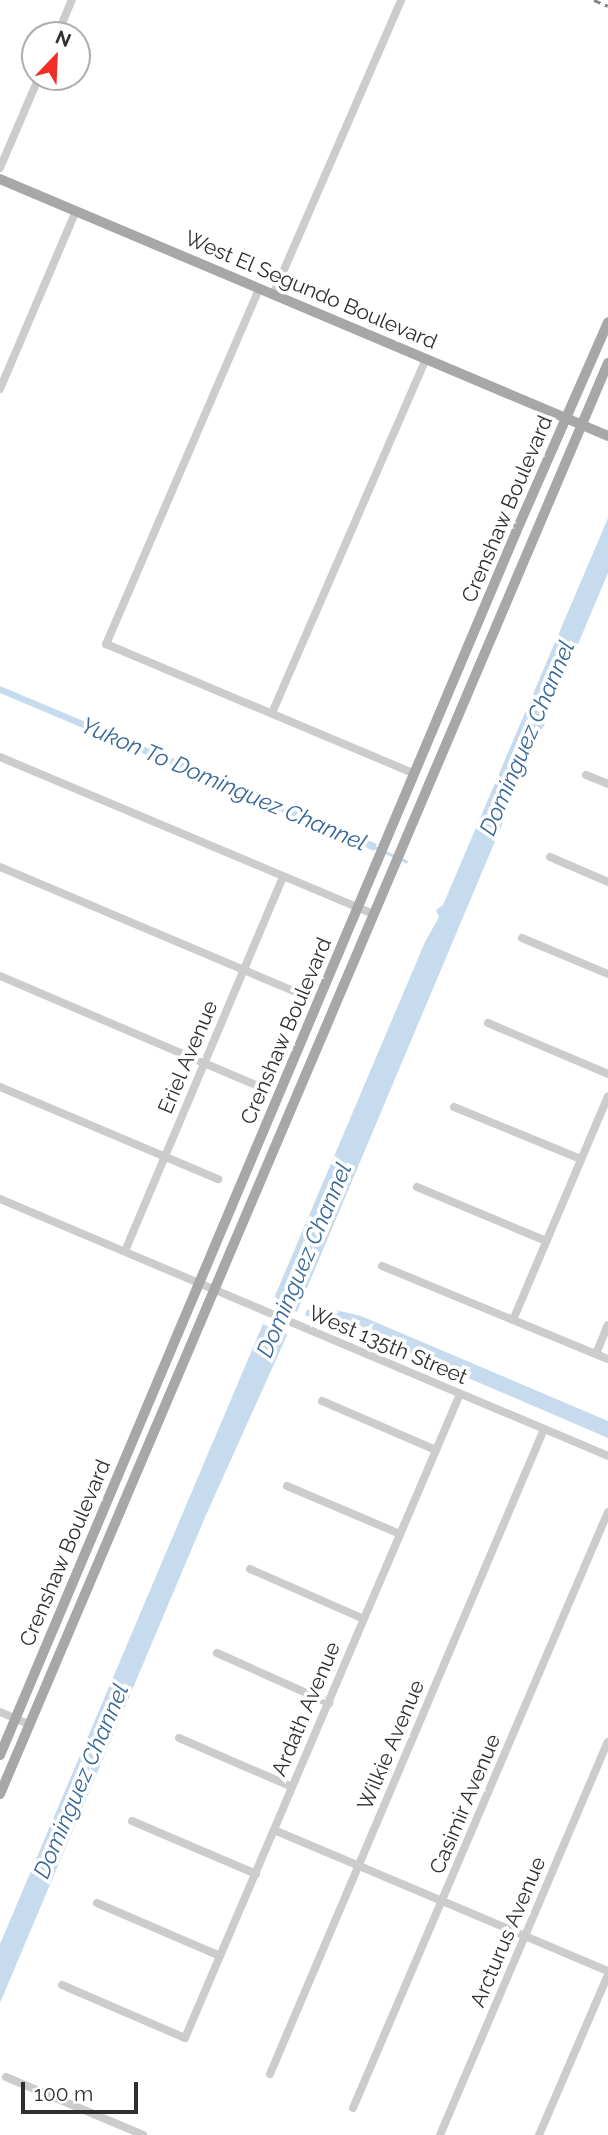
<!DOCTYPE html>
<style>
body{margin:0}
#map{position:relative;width:608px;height:2135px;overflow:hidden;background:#fff;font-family:Raleway,sans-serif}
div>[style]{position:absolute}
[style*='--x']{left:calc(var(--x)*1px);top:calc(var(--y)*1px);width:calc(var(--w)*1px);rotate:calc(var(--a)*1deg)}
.water>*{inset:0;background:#c7dbef}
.pier>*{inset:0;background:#fff}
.stream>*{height:2.5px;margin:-1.25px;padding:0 1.25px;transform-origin:1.25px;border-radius:1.25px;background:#c7dbef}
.minor>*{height:8px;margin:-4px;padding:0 4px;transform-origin:4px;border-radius:4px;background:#ccc}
.major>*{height:10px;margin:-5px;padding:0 5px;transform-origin:5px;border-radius:5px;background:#a7a7a7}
.rail>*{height:2.5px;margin-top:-1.25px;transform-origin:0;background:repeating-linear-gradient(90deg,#848484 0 7px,transparent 0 12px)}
span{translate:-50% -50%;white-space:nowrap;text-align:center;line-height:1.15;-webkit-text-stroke:7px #fff;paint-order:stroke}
.street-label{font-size:21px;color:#2f2f2f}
.water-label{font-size:23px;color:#376898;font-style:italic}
.north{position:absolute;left:21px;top:21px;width:70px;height:70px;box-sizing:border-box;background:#fff;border:2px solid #acacac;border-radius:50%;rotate:23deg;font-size:19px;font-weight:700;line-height:28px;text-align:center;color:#2f2f2f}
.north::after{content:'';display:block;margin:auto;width:24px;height:32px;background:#f22d26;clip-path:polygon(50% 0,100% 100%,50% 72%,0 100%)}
.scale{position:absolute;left:21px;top:2082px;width:117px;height:32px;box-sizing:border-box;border:4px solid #2f2f2f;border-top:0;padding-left:9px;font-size:21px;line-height:24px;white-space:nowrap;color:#2f2f2f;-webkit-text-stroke:5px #fff;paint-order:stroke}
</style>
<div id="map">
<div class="water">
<div style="clip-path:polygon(608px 518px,608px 573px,296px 1314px,319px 1306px,361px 1316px,608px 1421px,608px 1438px,338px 1322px,318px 1318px,288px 1333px,206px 1515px,0 2003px,0 1944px,425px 942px,439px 917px,436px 910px,443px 905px)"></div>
<div style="clip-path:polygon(0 686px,377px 844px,374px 851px,0 693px)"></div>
</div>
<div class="pier">
<div style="clip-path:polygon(272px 1302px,299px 1313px,307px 1309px,305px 1315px,316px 1320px,290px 1336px,263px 1324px)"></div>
</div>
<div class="stream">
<div style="--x:374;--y:847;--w:35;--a:24"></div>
</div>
<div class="minor">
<div style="--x:57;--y:35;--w:38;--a:-67"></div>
<div style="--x:0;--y:168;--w:99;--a:-66.8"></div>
<div style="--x:259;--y:289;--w:387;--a:113.3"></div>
<div style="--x:106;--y:644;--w:335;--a:22.8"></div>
<div style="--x:273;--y:295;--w:322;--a:-66.5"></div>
<div style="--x:0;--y:389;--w:194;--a:-66.9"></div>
<div style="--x:272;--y:713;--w:386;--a:-66.5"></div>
<div style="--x:0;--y:757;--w:405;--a:22.8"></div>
<div style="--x:586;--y:775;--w:24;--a:22"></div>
<div style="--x:550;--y:857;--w:63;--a:23.3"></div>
<div style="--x:0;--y:867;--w:319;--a:22.9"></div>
<div style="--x:522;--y:938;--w:93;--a:22.7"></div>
<div style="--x:0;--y:976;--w:278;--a:23.1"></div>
<div style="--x:488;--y:1023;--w:130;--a:23"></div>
<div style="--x:0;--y:1087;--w:237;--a:22.9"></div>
<div style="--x:454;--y:1107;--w:137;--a:22.3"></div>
<div style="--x:417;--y:1187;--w:140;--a:22.7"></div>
<div style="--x:0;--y:1199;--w:660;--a:22.91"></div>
<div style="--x:125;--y:1251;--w:406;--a:-67.1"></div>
<div style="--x:382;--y:1266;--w:244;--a:22.4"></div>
<div style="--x:513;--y:1320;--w:243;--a:-67"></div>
<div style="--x:596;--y:1354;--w:31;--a:-68"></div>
<div style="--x:322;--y:1401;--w:124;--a:23.3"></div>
<div style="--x:287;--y:1486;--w:123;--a:23"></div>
<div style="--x:250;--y:1569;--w:124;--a:23.7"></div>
<div style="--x:217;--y:1653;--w:123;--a:24.1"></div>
<div style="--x:0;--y:1712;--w:33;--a:23"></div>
<div style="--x:179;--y:1738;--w:123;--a:23.4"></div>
<div style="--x:132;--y:1821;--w:135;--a:23.1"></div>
<div style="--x:274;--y:1830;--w:363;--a:22.9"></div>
<div style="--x:97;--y:1903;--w:134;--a:23.3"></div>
<div style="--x:62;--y:1985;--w:134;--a:23.3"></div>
<div style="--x:185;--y:2038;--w:700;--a:-66.88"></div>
<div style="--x:270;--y:2074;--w:701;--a:-66.98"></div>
<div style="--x:6;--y:2077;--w:149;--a:22.9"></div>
<div style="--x:353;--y:2108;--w:648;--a:-66.84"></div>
<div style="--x:440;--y:2135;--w:427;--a:-66.9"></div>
<div style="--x:539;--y:2135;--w:174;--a:-66.7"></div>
</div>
<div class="major">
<div style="--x:0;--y:179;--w:660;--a:22.91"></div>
<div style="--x:0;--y:1755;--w:1327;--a:-67.12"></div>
<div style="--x:516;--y:532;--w:229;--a:-66.3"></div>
<div style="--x:0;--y:1794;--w:1555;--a:-66.98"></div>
</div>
<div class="rail">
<div style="--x:594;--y:0;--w:15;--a:23"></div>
</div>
<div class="street-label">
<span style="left:311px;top:290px;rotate:23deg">West El Segundo Boulevard</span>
<span style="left:507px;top:509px;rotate:-67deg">Crenshaw Boulevard</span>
<span style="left:286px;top:1031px;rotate:-67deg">Crenshaw Boulevard</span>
<span style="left:188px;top:1057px;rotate:-67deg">Eriel Avenue</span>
<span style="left:388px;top:1345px;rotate:23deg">West 135th Street</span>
<span style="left:65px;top:1553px;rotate:-67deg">Crenshaw Boulevard</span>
<span style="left:306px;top:1709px;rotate:-67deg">Ardath Avenue</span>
<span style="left:391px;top:1745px;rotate:-67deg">Wilkie Avenue</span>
<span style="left:465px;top:1804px;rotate:-67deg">Casimir Avenue</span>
<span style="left:508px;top:1932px;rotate:-67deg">Arcturus Avenue</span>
</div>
<div class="water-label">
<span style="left:527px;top:738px;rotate:-67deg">Dominguez Channel</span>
<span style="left:224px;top:784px;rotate:23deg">Yukon To Dominguez Channel</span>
<span style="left:304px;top:1260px;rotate:-67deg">Dominguez Channel</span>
<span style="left:81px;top:1781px;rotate:-67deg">Dominguez Channel</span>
</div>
<div class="north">N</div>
<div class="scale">100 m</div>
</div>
